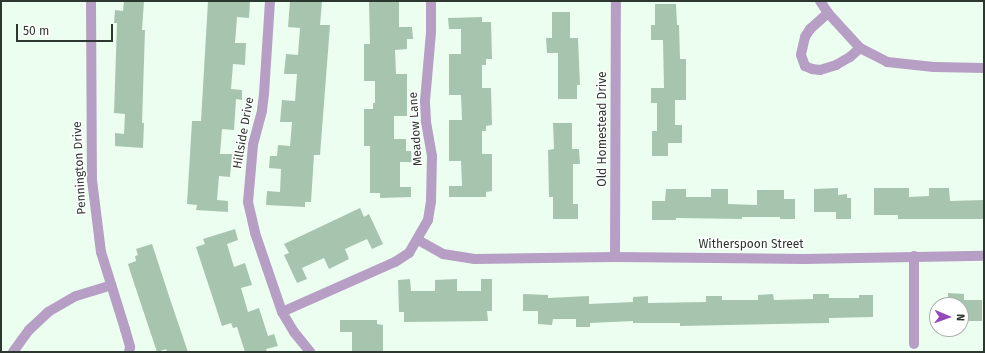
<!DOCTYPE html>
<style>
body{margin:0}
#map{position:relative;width:985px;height:353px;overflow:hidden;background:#ecfef0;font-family:"Fira Sans",sans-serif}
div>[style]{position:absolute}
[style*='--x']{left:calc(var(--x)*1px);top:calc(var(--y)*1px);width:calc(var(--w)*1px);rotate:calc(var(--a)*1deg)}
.green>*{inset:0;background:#bee1c6}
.building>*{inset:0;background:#a7c4ae}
.minor>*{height:10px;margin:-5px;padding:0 5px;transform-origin:5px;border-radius:5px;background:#b79ec5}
span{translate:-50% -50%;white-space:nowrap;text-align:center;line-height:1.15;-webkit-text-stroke:3px #fff;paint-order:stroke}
.street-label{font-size:12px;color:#2c382f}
.frame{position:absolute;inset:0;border:2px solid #2c382f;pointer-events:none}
.north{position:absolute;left:929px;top:297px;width:40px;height:40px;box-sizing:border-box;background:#fff;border:1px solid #abafac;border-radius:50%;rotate:92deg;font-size:11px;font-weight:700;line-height:16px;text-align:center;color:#2c382f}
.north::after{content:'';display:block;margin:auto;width:14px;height:18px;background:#9548b9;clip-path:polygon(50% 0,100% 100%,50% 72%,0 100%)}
.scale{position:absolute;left:16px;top:24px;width:97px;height:18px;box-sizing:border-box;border:2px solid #2c382f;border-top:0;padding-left:5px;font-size:12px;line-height:14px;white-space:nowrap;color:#2c382f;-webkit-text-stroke:3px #fff;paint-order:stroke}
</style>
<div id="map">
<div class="green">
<div style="clip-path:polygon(984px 351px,984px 352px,647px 352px)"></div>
</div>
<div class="building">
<div style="clip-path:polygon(124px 1px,144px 1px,142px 30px,145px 30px,142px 123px,144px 123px,143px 148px,115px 146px,115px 133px,124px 134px,125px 114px,114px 113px,117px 23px,114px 23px,115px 10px,123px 11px)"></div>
<div style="clip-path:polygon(208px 1px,250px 1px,249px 18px,237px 17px,235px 43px,246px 43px,245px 65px,233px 64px,231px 89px,242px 90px,242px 100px,236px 99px,234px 130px,222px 129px,220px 154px,232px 154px,230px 177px,219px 176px,217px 200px,228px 201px,228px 212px,196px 210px,197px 205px,187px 204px,192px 121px,201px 121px)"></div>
<div style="clip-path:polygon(290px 1px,322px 1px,320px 25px,330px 25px,320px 155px,314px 155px,311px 202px,305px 202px,305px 207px,266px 205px,267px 191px,280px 192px,281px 169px,269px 168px,270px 156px,277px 156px,278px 145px,290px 146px,292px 122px,280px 122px,282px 100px,295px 101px,297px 74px,284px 74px,286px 54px,298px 55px,300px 28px,288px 27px)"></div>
<div style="clip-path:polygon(369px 1px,399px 1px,399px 27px,412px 27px,413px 39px,407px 39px,407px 49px,395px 50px,396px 74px,407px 74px,407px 116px,394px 116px,394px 139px,406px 139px,406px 151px,411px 151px,412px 162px,400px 162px,400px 187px,411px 187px,411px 197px,380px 198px,380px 193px,370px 193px,370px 146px,364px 146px,364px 109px,373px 109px,373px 103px,375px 103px,375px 81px,364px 81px,364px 44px,370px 44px)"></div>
<div style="clip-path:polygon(655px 4px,676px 4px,677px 25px,679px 25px,680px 59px,686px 59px,686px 100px,675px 100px,675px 125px,682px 125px,682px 143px,668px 143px,668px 156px,652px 156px,652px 131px,657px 131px,657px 103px,651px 103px,651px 88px,664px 88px,663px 40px,651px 40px,651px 25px,655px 25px)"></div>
<div style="clip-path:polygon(552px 12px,570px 12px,570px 38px,578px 38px,580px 85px,577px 85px,577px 99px,558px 99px,558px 53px,547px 53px,546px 38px,552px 38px)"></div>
<div style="clip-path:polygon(482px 17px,482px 22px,491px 22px,492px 59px,486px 59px,486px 65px,482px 65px,482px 88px,491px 88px,492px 125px,486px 126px,486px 131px,482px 131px,482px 154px,492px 154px,492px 191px,486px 192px,486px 197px,449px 197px,449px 186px,462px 186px,461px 161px,449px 161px,449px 120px,462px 120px,461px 95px,449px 95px,449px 54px,461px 54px,461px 29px,449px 29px,448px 18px)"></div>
<div style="clip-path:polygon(553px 123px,572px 123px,572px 149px,579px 149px,580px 164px,573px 164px,573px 204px,578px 204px,578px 219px,553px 219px,553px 197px,549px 197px,548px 150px,554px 149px)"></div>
<div style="clip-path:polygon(838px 188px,838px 195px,847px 194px,847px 198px,851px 198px,851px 219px,836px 219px,836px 212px,814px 212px,814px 189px)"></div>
<div style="clip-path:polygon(874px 188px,909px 188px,909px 197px,929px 196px,929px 188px,949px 188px,950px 201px,984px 200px,984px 219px,898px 219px,898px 215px,874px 215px)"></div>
<div style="clip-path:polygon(666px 189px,686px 189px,686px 197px,711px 197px,711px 189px,728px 189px,728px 204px,757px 205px,757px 190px,784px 190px,784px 199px,795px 199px,795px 219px,780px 219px,780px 217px,742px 217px,742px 219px,676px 218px,676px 220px,652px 220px,652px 201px,665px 201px)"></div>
<div style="clip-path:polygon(360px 208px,364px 217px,369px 214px,383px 244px,372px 249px,367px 239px,345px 249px,349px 259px,329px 269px,324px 258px,302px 268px,307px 279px,297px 283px,284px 255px,289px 253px,284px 244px)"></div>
<div style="clip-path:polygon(235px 229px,238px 240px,227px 244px,234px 267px,245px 263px,252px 285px,241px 288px,248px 312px,259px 308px,268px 336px,274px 334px,278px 346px,266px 349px,267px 352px,245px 352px,237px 327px,233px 328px,231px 323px,222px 326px,196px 247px,205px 244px,203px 239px)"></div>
<div style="clip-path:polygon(152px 244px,171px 302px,188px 352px,167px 352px,166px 349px,157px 352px,132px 277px,128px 264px,136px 261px,135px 256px,138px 255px,136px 249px)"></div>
<div style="clip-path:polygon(410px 279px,411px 291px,435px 291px,435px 280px,457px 279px,457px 291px,481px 291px,481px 279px,492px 279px,492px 311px,487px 311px,488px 321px,404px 322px,404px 312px,399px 312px,398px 280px)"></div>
<div style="clip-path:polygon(948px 293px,964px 294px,964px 300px,982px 300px,982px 321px,961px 321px,961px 305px,948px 305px)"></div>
<div style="clip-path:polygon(523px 294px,548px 295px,548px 298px,589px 296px,589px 304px,633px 302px,633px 297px,648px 296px,648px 303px,706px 302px,706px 296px,722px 296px,722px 300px,758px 300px,758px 295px,773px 294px,774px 300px,813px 299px,813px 294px,829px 294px,829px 298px,859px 298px,859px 295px,873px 295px,873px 317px,829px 318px,829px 323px,680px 326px,680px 323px,633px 323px,633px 321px,590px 323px,590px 327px,576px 327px,576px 319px,553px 319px,552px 325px,538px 324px,538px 311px,523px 311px)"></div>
<div style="clip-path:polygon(340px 320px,377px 320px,377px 324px,383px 325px,383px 352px,352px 352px,352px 332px,340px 332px)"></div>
</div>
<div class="minor">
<div style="--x:91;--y:1;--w:179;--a:89.7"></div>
<div style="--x:92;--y:180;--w:73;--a:82.9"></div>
<div style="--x:101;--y:252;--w:81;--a:72.7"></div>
<div style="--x:125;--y:329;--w:19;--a:74"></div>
<div style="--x:130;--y:347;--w:5;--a:101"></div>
<div style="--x:270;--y:1;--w:93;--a:93.7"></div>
<div style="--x:264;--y:94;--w:17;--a:97"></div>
<div style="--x:262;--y:111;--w:35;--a:105"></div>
<div style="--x:253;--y:145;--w:57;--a:95"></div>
<div style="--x:248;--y:202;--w:32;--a:77"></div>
<div style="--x:255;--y:233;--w:83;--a:71.1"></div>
<div style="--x:282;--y:312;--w:23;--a:59"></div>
<div style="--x:294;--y:332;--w:26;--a:51"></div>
<div style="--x:820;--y:1;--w:14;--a:56"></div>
<div style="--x:828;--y:13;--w:47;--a:47.6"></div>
<div style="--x:860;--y:48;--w:30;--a:27"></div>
<div style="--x:887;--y:62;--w:47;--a:6.1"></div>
<div style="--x:934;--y:67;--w:50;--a:1.1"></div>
<div style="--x:828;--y:13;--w:24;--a:138"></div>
<div style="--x:810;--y:29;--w:9;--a:122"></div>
<div style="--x:805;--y:37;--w:18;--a:103"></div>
<div style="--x:801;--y:55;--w:12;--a:70"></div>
<div style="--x:805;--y:66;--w:8;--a:23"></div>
<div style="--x:812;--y:69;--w:8;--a:7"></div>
<div style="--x:820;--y:70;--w:17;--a:-17"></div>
<div style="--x:836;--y:65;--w:16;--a:-30"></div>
<div style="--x:850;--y:57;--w:13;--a:-42"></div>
<div style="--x:418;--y:240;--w:29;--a:29"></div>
<div style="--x:443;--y:254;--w:32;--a:9"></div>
<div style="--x:475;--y:259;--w:140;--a:-0.8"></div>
<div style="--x:615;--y:257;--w:189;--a:0.6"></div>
<div style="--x:804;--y:259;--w:180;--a:-1"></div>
<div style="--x:914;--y:256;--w:88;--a:90"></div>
<div style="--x:615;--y:257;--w:256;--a:-89.8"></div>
<div style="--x:282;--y:312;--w:124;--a:-23.9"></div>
<div style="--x:395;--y:262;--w:17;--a:-33"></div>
<div style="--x:409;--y:253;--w:38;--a:-60"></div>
<div style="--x:428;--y:220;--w:18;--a:-81"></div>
<div style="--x:431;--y:202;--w:46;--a:-88.8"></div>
<div style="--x:432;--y:156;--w:36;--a:-100"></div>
<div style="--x:426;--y:121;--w:20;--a:-93"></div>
<div style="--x:425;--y:101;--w:68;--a:-85"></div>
<div style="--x:431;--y:33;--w:32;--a:-90"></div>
<div style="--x:13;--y:352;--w:27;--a:-54"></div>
<div style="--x:29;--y:330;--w:26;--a:-43"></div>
<div style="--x:48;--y:312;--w:32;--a:-30"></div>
<div style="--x:76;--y:296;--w:37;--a:-17"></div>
</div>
<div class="street-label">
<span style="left:416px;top:129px;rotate:-94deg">Meadow Lane</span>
<span style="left:603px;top:129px;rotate:-90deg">Old Homestead Drive</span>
<span style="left:244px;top:133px;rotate:-80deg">Hillside Drive</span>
<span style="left:80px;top:168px;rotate:-93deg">Pennington Drive</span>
<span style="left:751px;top:245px">Witherspoon Street</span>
</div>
<div class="frame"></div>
<div class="north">N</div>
<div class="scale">50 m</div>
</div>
